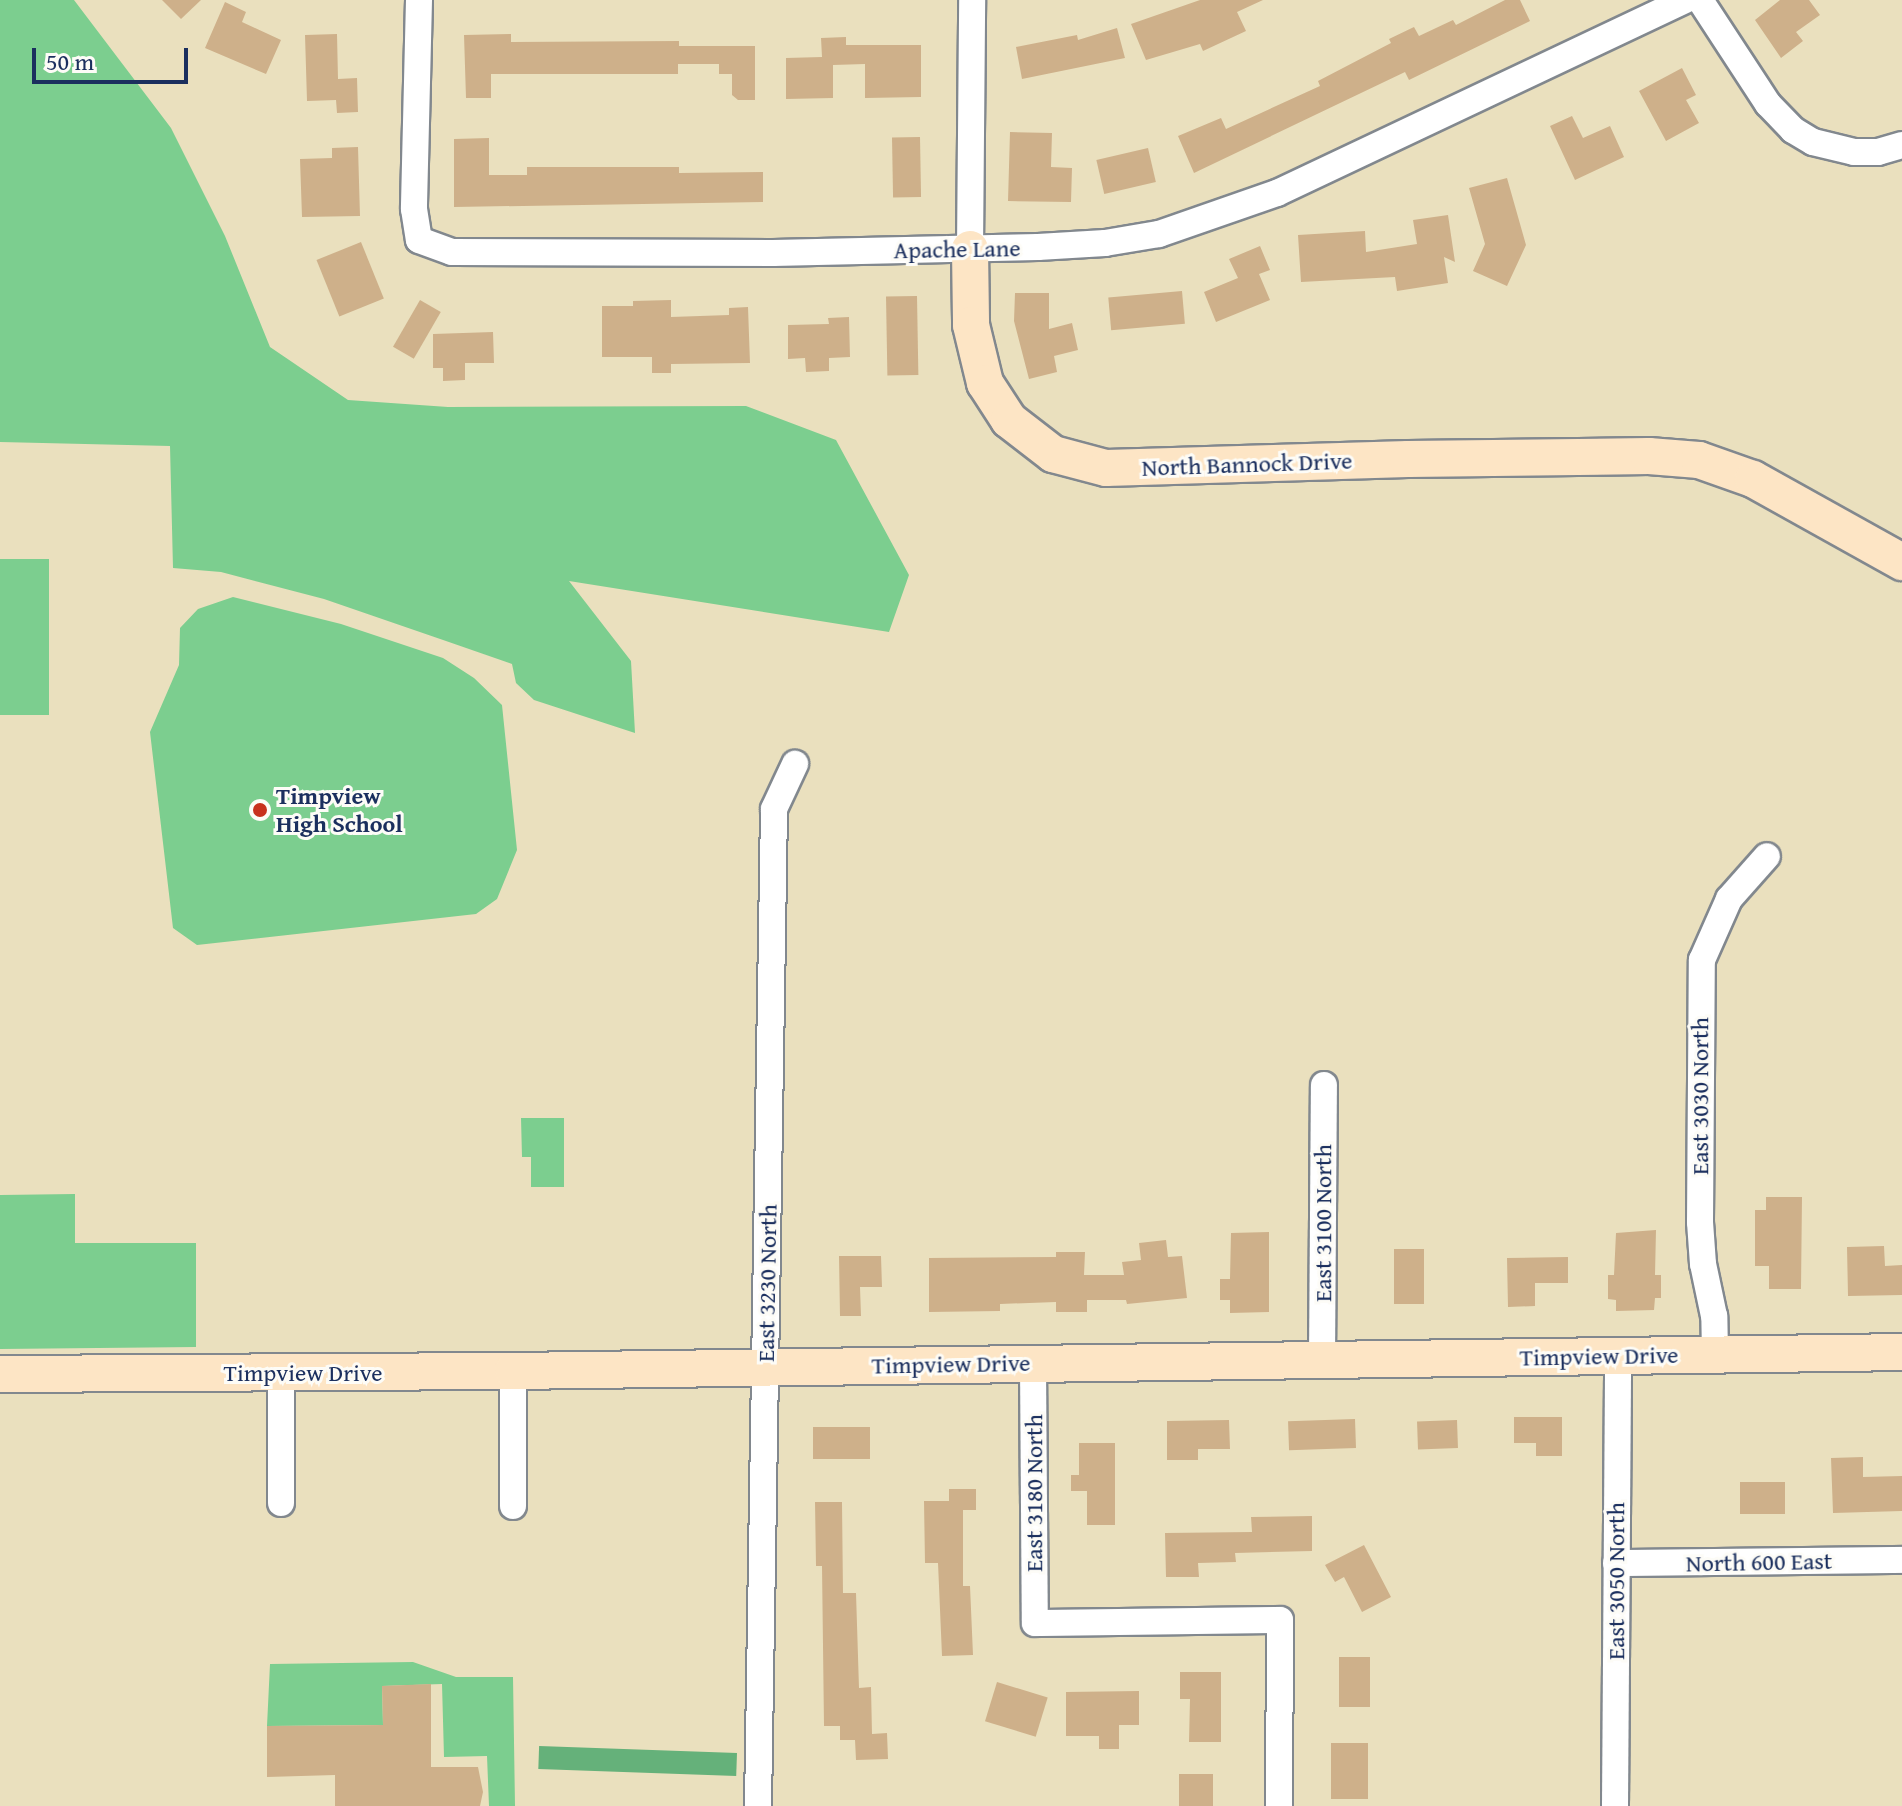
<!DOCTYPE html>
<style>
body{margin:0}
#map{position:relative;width:1902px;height:1806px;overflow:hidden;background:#eae0be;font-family:"Gentium Book Plus",serif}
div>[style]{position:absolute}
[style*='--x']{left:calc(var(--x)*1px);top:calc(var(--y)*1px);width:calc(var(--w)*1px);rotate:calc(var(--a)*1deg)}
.green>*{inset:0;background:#7cce8f;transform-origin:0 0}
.forest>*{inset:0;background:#65b17a;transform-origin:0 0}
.building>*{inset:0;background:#ceb08a;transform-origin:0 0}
.roads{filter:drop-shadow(2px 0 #82888e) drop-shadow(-2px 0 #82888e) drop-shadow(0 2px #82888e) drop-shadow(0 -2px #82888e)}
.street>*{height:26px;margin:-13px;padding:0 13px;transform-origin:13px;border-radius:13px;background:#fff}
.secondary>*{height:36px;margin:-18px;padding:0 18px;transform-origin:18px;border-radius:18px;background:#fde5c5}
.dots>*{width:22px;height:22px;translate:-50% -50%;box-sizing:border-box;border:4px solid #fdfcf7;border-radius:50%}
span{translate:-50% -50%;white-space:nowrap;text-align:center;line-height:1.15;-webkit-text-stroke:6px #fdfcf7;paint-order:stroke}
.street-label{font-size:24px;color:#1b2f5e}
.poi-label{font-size:24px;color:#1b2f5e;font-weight:700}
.left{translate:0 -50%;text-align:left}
.scale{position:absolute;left:32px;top:48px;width:156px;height:36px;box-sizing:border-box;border:4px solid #1b2f5e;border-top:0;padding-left:10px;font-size:24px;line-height:28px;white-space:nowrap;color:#1b2f5e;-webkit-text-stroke:6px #fdfcf7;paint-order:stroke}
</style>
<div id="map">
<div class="green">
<div style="clip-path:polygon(0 0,74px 0,171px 128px,225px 236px,270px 347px,348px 400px,448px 407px,746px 406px,836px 440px,909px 575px,889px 632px,569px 581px,631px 661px,635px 733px,534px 700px,516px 683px,512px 664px,446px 641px,324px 599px,221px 572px,173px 568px,170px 446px,0 442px)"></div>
<div style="left:0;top:559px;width:49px;height:156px"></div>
<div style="clip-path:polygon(233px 597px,341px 624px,443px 658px,474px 678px,502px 705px,517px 850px,497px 899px,476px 914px,197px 945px,173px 928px,150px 732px,179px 665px,180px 628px,198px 609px)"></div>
<div style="clip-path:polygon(521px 1118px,564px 1118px,564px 1187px,531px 1187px,531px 1157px,522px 1157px)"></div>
<div style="clip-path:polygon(75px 1194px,75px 1243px,196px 1243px,196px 1347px,0 1349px,0 1195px)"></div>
<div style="clip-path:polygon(413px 1662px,456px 1677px,513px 1677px,515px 1806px,489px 1806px,487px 1756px,444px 1757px,442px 1684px,382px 1686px,383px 1725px,267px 1726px,270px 1664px)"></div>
</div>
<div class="forest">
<div style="left:737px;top:1753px;width:23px;height:198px;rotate:92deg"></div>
</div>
<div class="building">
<div style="clip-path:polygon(162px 0,201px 0,181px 19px)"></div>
<div style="clip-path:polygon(1200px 0,1263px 0,1237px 12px,1246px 31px,1203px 51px,1200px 44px,1146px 60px,1131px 24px)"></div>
<div style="clip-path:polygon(1505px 0,1520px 0,1530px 21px,1409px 80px,1405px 72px,1194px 173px,1178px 136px,1221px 118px,1226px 129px,1320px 86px,1318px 81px,1391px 43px,1389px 39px,1414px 27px,1419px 36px,1453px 20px,1456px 25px)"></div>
<div style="clip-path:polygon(1780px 0,1809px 0,1820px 15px,1796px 32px,1803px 41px,1781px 58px,1755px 20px)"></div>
<div style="clip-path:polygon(225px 2px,246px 12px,242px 22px,281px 40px,266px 74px,205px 48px)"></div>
<div style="clip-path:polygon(1117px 28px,1125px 58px,1022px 79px,1016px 47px,1077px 35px,1078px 40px)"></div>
<div style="clip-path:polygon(337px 34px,338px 79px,357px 78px,358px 112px,337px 113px,336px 100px,307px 101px,305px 35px)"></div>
<div style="clip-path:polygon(511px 34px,511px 42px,679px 41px,679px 46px,755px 46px,755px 100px,738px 100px,732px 95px,732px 74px,719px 74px,719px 64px,678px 64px,678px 74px,491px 74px,491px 98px,466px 98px,464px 35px)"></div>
<div style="clip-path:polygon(846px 37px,846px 45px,921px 45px,921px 97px,865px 98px,865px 64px,833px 65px,833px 98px,786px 99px,786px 58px,822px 57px,821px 38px)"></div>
<div style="clip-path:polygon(1682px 68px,1696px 95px,1686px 100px,1699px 123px,1666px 141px,1639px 91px)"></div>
<div style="clip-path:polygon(1572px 116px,1583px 138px,1610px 126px,1624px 157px,1575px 180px,1550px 126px)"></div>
<div style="clip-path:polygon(1010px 132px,1052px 133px,1051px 167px,1072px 168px,1071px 202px,1008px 201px)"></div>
<div style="left:920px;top:137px;width:60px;height:28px;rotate:89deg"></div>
<div style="clip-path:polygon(489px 138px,489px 175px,527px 175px,527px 167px,679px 167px,679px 173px,763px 172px,763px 202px,454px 207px,454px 139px)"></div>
<div style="clip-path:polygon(358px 147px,360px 216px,302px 217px,300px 159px,332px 158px,332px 148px)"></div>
<div style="left:1148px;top:148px;width:35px;height:53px;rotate:77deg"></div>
<div style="clip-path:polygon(1507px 178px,1526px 245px,1507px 286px,1473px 271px,1485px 244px,1469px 188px)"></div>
<div style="clip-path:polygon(1448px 215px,1455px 262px,1444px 257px,1448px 283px,1397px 291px,1395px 277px,1301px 282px,1298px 235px,1365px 231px,1366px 252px,1417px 244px,1413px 220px)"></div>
<div style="left:361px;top:242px;width:61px;height:48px;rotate:68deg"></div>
<div style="clip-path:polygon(1260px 246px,1270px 270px,1259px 274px,1270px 300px,1216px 322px,1204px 292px,1238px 278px,1229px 259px)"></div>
<div style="left:1182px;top:291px;width:33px;height:74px;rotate:85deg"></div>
<div style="clip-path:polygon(1015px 293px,1049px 293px,1049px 329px,1072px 323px,1078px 350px,1054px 356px,1057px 372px,1029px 379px,1014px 321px)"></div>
<div style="left:917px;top:296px;width:79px;height:31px;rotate:89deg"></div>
<div style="left:420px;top:300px;width:24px;height:54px;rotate:30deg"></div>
<div style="clip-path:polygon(671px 300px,671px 317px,729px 315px,729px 308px,748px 307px,750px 363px,671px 364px,671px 373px,652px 373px,652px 357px,602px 357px,602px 306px,633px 306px,633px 301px)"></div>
<div style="clip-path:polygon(849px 317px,850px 357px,829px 358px,829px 371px,806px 372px,805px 358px,788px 359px,788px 325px,829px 324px,828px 318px)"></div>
<div style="clip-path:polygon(493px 332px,494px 363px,465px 363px,465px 380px,443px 381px,443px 368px,433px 368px,433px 334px)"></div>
<div style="clip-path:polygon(1766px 1197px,1802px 1197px,1801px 1289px,1769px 1289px,1769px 1266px,1755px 1266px,1755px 1210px,1766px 1210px)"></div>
<div style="clip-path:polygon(1656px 1230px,1655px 1275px,1661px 1275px,1661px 1298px,1655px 1298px,1654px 1310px,1616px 1311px,1616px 1300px,1608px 1299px,1608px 1275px,1614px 1275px,1616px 1233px)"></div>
<div style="clip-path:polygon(1269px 1232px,1269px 1312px,1230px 1313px,1230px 1300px,1220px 1300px,1220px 1279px,1230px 1279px,1231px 1233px)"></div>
<div style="clip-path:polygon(1166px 1240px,1168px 1257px,1182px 1256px,1187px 1298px,1127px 1304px,1126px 1300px,1087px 1300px,1087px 1312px,1056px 1312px,1056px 1302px,1000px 1304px,1000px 1311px,929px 1312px,929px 1258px,1056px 1257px,1056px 1252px,1085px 1252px,1084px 1275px,1124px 1275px,1122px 1262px,1141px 1260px,1139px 1243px)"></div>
<div style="clip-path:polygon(1884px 1246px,1885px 1266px,1902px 1265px,1902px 1295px,1848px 1296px,1847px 1247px)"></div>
<div style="left:1394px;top:1249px;width:30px;height:55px"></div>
<div style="clip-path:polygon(839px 1256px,881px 1256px,882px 1287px,860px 1287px,861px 1316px,840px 1316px)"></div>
<div style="clip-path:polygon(1568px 1257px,1568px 1283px,1535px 1283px,1535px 1306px,1508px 1307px,1507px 1258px)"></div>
<div style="clip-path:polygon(1514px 1417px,1562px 1417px,1562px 1456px,1536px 1456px,1536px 1443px,1514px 1443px)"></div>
<div style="left:1355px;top:1419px;width:29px;height:67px;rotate:88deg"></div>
<div style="clip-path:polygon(1229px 1420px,1230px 1449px,1198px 1449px,1198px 1460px,1167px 1460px,1167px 1421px)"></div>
<div style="left:1457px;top:1420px;width:28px;height:40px;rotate:88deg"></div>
<div style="left:870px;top:1427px;width:32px;height:57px;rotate:90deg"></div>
<div style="clip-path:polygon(1079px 1443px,1115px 1443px,1115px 1525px,1087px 1525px,1087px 1491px,1071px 1491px,1071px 1475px,1079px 1475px)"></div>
<div style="clip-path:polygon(1863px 1457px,1863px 1477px,1902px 1476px,1902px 1511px,1833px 1513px,1831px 1458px)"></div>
<div style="left:1785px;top:1482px;width:32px;height:45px;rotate:90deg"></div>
<div style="clip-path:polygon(949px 1489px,976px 1489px,976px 1510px,963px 1510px,963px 1586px,970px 1586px,973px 1655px,942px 1656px,938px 1563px,925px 1563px,924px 1501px,949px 1501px)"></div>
<div style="clip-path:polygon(815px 1502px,842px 1502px,843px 1593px,856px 1593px,859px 1688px,871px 1687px,872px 1734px,887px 1733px,888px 1759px,856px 1760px,855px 1740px,840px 1740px,840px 1726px,824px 1726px,822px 1566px,816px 1566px)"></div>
<div style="clip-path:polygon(1312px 1516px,1312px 1551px,1235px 1553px,1236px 1562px,1198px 1563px,1199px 1577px,1166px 1577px,1165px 1533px,1252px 1532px,1251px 1517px)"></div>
<div style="clip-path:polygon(1364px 1545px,1391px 1597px,1362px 1612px,1344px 1577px,1335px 1582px,1325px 1565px)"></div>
<div style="left:1339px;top:1657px;width:31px;height:50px"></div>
<div style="clip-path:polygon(1180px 1672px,1221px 1672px,1221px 1742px,1189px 1742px,1190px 1699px,1180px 1699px)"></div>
<div style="left:997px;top:1682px;width:53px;height:41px;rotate:17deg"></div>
<div style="clip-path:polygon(431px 1684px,431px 1767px,478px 1767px,483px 1792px,480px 1806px,335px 1806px,335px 1775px,267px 1777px,267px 1726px,383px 1725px,382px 1686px)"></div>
<div style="clip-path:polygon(1139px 1691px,1139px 1725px,1119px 1725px,1119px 1749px,1099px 1749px,1099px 1736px,1066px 1736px,1066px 1692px)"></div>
<div style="left:1331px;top:1743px;width:37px;height:56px"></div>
<div style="left:1213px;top:1774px;width:32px;height:34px;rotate:90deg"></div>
</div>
<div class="roads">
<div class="street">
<div style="--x:419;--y:0;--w:209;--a:91.4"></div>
<div style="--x:414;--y:209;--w:31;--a:81"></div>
<div style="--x:419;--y:240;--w:35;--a:20"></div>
<div style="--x:452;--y:252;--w:321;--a:0.2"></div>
<div style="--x:773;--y:253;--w:265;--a:-1.3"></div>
<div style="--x:1038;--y:247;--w:67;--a:-3.4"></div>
<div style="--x:1105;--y:243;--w:55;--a:-9.5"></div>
<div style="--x:1159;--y:234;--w:125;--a:-19.2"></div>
<div style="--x:1277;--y:193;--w:451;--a:-25.3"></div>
<div style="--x:1700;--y:0;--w:124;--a:56.8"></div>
<div style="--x:1768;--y:104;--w:36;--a:46"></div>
<div style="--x:1793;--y:130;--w:23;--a:31"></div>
<div style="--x:1813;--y:142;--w:42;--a:13.7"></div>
<div style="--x:1854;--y:152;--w:24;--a:0"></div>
<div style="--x:1878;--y:152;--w:25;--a:-16"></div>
<div style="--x:970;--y:249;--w:249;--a:-89.5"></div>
<div style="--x:1715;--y:1355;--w:39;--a:-91"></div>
<div style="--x:1714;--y:1316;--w:53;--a:-101.9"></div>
<div style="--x:1703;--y:1264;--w:42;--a:-94.1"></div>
<div style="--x:1700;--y:1222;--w:262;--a:-89.6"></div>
<div style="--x:1702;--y:960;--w:67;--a:-66.1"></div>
<div style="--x:1729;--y:899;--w:57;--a:-48.5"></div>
<div style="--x:1322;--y:1360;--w:275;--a:-89.6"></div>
<div style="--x:1033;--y:1363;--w:260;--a:89.6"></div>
<div style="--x:1035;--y:1623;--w:245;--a:-0.7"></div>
<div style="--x:1280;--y:1620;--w:186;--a:90.3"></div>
<div style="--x:513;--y:1371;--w:135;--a:90"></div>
<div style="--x:281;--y:1373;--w:130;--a:90"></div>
<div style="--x:1616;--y:1563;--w:286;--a:-0.6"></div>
<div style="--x:758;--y:1806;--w:997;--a:-89.08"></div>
<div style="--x:774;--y:809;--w:50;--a:-65"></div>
<div style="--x:1615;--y:1806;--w:450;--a:-89.6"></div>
</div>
<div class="secondary">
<div style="--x:970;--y:249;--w:76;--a:89.2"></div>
<div style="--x:971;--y:325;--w:60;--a:76.4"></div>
<div style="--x:985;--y:383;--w:44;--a:57"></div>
<div style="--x:1009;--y:420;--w:56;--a:37.7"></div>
<div style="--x:1053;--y:454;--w:55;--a:14.8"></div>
<div style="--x:1106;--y:468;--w:302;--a:-1.7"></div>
<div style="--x:1408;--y:459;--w:241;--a:-0.7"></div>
<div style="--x:1649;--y:456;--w:50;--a:4.6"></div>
<div style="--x:1699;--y:460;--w:57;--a:19.4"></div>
<div style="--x:1753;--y:479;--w:171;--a:29.1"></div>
<div style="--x:0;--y:1374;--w:513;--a:-0.34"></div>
<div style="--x:513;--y:1371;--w:1389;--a:-0.78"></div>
</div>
</div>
<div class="dots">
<div style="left:260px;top:810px;background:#c8321e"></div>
</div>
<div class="street-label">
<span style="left:957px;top:249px;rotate:-1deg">Apache Lane</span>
<span style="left:1247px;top:464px;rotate:-2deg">North Bannock Drive</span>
<span style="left:1700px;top:1096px;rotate:-90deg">East 3030 North</span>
<span style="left:1323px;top:1223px;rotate:-90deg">East 3100 North</span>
<span style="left:767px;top:1283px;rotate:-89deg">East 3230 North</span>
<span style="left:1599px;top:1356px;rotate:-1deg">Timpview Drive</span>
<span style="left:951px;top:1364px;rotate:-1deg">Timpview Drive</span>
<span style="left:303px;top:1373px">Timpview Drive</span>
<span style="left:1034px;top:1493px;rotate:-90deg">East 3180 North</span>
<span style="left:1759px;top:1562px;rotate:-1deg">North 600 East</span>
<span style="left:1616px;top:1581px;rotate:-90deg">East 3050 North</span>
</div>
<div class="poi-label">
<span class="left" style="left:276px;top:810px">Timpview<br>High School</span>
</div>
<div class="scale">50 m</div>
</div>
